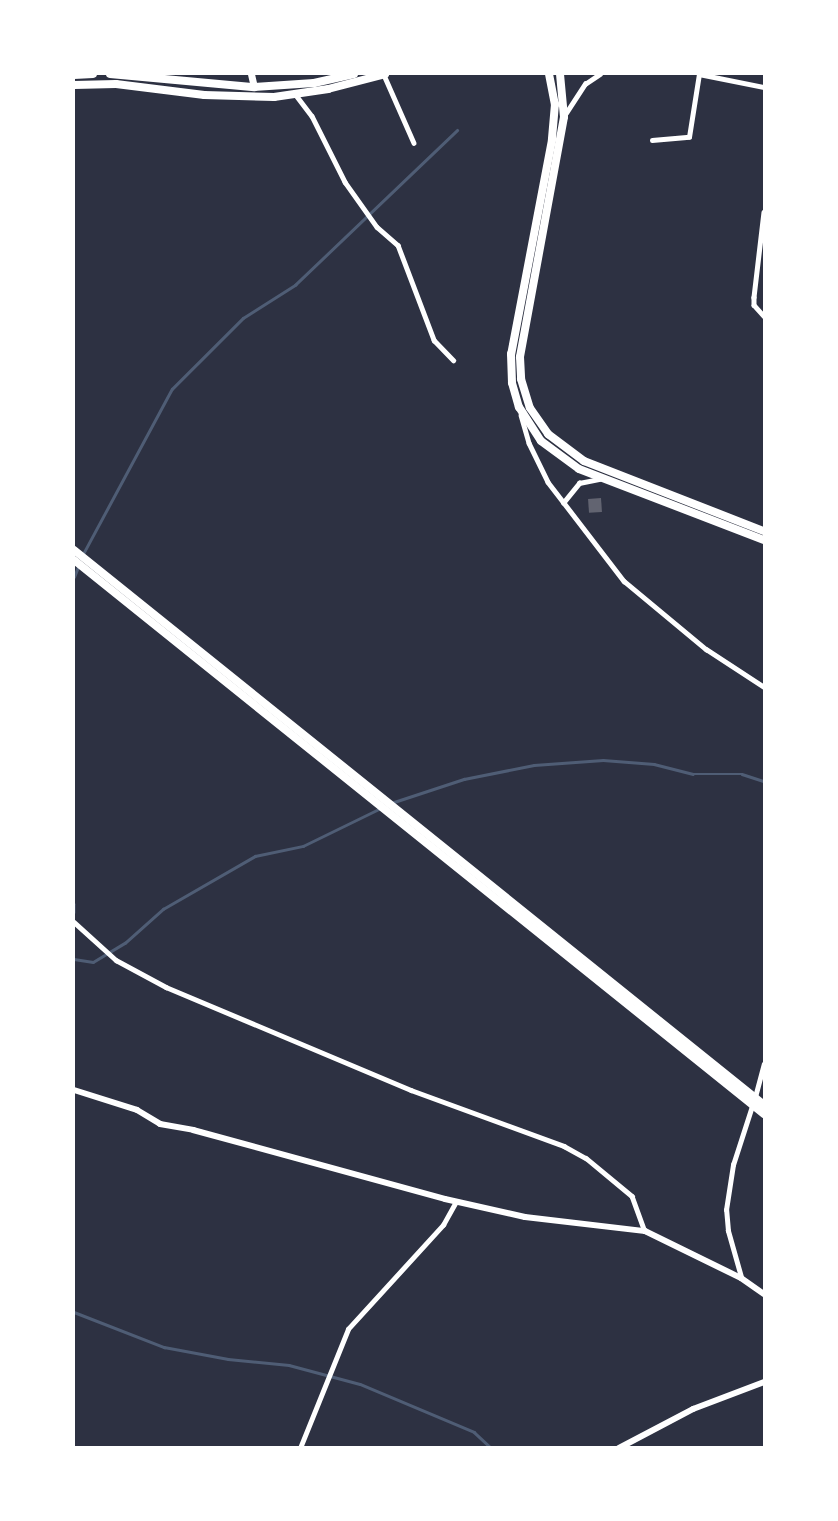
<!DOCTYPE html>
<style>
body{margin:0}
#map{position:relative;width:838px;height:1521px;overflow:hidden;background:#2d3142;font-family:"Varela Round",sans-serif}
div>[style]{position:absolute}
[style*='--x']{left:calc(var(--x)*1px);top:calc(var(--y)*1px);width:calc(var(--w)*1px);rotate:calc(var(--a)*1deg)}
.stream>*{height:2.5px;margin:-1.25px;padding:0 1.25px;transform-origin:1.25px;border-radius:1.25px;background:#4f5d75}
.building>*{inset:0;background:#626471;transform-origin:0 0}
.minor>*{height:4.5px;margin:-2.25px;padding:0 2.25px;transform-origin:2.25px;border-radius:2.25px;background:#fff}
.tertiary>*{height:6px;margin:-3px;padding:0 3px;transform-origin:3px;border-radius:3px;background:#fff}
.secondary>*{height:7px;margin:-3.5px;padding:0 3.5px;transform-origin:3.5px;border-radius:3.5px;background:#fff}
.trunk>*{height:8px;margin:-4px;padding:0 4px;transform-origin:4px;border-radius:4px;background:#fff}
span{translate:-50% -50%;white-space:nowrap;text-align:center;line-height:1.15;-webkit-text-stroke:5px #fff;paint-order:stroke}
.frame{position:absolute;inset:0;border:75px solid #fff;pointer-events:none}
</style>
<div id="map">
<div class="stream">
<div style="--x:83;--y:554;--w:187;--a:-61.7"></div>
<div style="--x:172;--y:389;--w:100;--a:-45"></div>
<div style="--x:243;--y:318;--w:62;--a:-32.4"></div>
<div style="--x:295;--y:285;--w:224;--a:-43.7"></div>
<div style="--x:74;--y:577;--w:11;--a:-68"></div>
<div style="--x:391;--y:803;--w:77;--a:-18.2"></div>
<div style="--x:464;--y:779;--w:71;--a:-11.3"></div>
<div style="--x:534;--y:765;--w:69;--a:-4.1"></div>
<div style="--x:603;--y:760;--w:51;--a:4.5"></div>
<div style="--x:654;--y:764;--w:40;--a:14.4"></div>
<div style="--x:693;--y:774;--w:49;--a:0"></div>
<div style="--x:742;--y:774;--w:23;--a:18"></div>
<div style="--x:74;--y:904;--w:8;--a:90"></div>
<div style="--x:74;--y:959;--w:19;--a:9"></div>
<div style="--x:93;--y:962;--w:37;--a:-31"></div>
<div style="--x:125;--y:943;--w:51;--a:-41.8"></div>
<div style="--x:163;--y:909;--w:106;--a:-29.9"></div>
<div style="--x:255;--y:856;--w:49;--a:-11.8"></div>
<div style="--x:303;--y:846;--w:85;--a:-26"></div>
<div style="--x:74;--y:1312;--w:97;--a:21.3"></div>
<div style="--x:164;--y:1347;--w:65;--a:10.6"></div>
<div style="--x:228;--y:1359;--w:61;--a:5.6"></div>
<div style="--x:289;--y:1365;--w:73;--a:15"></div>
<div style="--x:360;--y:1384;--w:124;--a:22.8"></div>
<div style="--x:474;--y:1432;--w:23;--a:43"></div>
</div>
<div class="building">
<div style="left:601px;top:498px;width:14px;height:13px;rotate:86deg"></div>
</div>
<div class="minor">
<div style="--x:699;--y:74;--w:66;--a:11.3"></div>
<div style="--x:384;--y:75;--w:74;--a:66.2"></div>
<div style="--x:296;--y:95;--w:26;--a:53"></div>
<div style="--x:312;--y:116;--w:74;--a:63.4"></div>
<div style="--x:345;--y:182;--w:55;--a:54.6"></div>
<div style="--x:377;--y:227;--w:28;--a:41"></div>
<div style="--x:398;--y:245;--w:102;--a:69.2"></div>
<div style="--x:434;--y:340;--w:28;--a:46"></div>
<div style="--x:566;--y:113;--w:35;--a:-57"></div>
<div style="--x:585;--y:84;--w:18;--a:-34"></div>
<div style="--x:652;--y:140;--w:37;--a:-5"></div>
<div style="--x:689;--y:137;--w:64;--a:-81"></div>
<div style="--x:764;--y:212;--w:86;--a:96.7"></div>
<div style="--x:754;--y:297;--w:8;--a:90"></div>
<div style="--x:754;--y:305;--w:15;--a:48"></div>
<div style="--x:521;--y:415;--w:29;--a:74"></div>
<div style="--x:529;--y:443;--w:43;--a:64"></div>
<div style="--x:548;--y:482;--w:125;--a:52.5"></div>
<div style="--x:624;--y:581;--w:107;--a:39.7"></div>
<div style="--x:706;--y:649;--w:69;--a:33.2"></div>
<div style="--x:563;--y:503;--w:26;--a:-51"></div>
<div style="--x:579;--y:483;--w:21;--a:-11"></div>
<div style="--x:74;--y:922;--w:57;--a:42.1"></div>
<div style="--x:116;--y:960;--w:57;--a:28.4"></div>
<div style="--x:166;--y:987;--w:266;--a:22.8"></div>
<div style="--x:411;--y:1090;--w:163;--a:20.1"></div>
<div style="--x:564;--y:1146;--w:25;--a:29"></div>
<div style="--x:586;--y:1158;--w:60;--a:39.6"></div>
<div style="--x:632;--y:1196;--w:37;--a:70"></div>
<div style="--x:755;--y:1097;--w:34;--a:-75"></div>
<div style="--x:741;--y:1277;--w:48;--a:-105.8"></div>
<div style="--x:728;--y:1231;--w:21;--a:-95"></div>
<div style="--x:726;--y:1210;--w:46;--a:-81.2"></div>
<div style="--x:733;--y:1165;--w:62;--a:-72.1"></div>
<div style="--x:300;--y:1448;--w:128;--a:-68"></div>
<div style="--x:348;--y:1329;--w:141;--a:-47.6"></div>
<div style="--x:443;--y:1225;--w:26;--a:-61"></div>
</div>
<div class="tertiary">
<div style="--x:74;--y:1090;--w:66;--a:17.6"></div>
<div style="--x:137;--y:1110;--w:27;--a:31"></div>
<div style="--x:160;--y:1124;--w:34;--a:10"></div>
<div style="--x:193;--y:1130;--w:261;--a:15.3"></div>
<div style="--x:445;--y:1199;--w:82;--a:12.7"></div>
<div style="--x:525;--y:1217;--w:121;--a:6.7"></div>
<div style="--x:645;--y:1231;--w:107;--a:26.1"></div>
<div style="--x:741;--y:1278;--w:28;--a:35"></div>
<div style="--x:619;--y:1448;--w:84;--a:-27.8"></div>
<div style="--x:693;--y:1409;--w:76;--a:-20.8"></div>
</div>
<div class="secondary">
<div style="--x:251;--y:74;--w:13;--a:77"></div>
</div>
<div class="trunk">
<div style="--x:110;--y:74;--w:145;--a:5.2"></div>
<div style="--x:254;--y:87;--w:60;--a:-3.8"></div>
<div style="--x:314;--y:83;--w:41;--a:-12.7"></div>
<div style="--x:549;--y:74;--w:31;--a:79"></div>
<div style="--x:555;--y:104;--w:36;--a:95"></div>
<div style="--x:552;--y:140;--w:218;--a:100.8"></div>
<div style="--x:511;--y:354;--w:29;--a:88"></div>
<div style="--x:512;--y:383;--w:25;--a:74"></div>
<div style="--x:519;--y:407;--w:40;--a:57.1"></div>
<div style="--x:541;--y:441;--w:47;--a:36.4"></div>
<div style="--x:579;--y:469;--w:198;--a:21"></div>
<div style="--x:560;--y:74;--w:43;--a:84.7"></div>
<div style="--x:564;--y:117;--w:244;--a:100.4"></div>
<div style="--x:520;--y:357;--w:22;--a:87"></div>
<div style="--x:521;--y:379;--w:30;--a:73"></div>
<div style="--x:530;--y:408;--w:32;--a:55"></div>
<div style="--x:548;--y:434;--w:45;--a:36.9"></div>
<div style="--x:584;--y:461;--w:193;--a:21.3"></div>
<div style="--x:74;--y:75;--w:19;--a:-3"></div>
<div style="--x:74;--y:85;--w:42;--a:-1.4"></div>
<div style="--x:116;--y:84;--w:89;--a:7.1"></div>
<div style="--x:204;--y:95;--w:70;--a:1.6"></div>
<div style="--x:274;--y:97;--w:55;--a:-8.4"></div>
<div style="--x:328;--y:89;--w:59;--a:-14.7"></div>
<div style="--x:74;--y:550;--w:886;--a:38.81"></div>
<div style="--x:74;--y:560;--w:885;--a:38.76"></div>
</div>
<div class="frame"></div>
</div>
